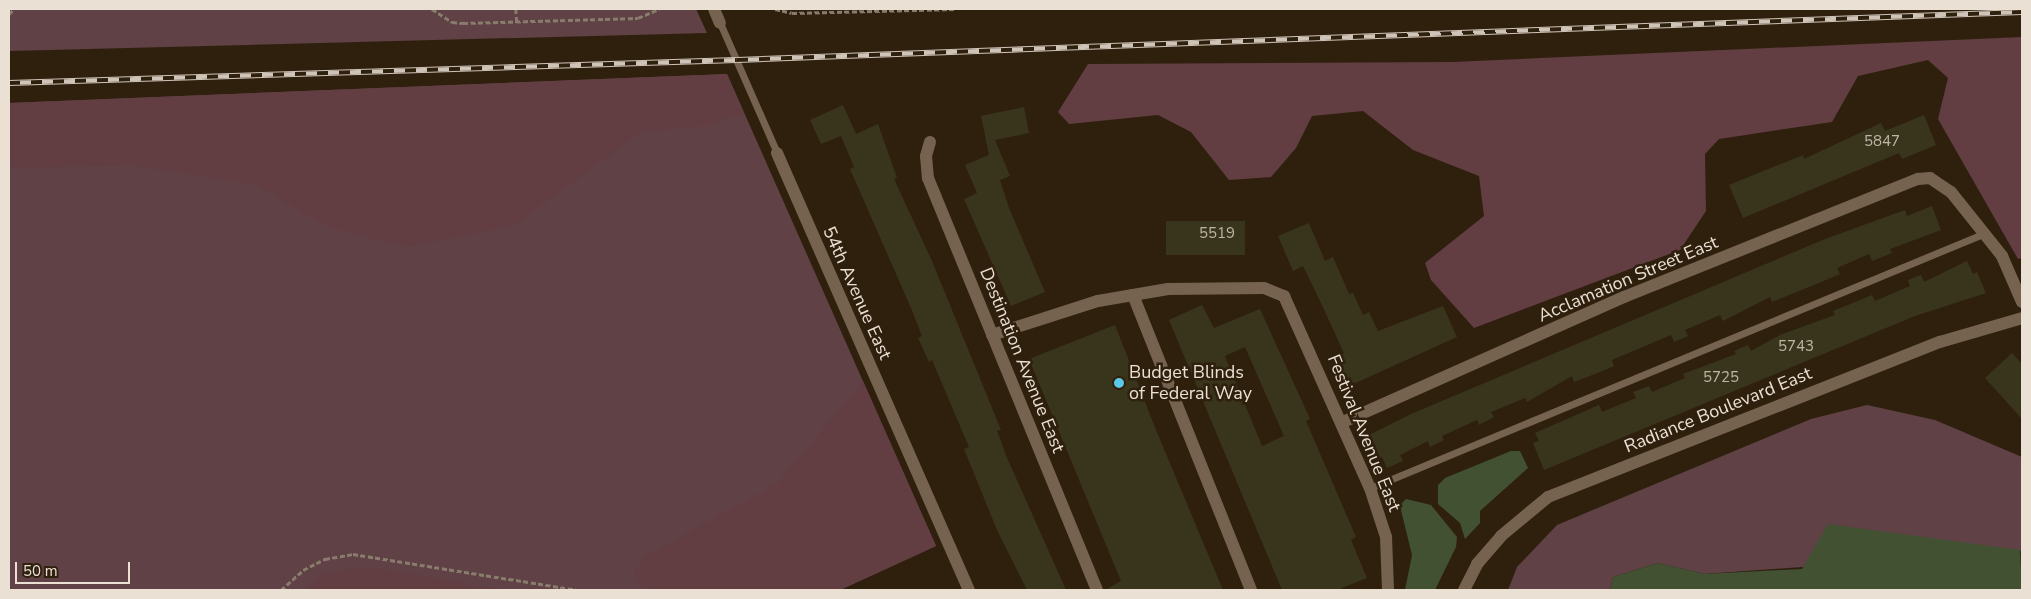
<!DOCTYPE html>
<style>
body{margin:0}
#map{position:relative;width:2031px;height:599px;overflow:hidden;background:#2f200e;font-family:"Nunito Sans",sans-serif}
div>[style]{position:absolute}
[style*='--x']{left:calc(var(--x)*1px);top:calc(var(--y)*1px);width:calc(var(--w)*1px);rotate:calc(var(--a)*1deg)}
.green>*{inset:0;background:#604145}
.forest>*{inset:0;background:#623e43}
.water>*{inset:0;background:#425132}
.building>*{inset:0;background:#39351d;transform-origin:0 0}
.path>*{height:2.5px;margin-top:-1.25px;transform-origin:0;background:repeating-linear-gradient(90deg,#897c6d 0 5px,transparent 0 7.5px)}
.lane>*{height:7px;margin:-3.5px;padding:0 3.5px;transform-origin:3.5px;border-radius:3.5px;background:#76634f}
.street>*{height:12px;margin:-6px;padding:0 6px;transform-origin:6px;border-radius:6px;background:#76634f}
.rail>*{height:5.5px;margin-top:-2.75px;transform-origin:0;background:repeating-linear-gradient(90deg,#2f200e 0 11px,#cfc4b8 0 22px);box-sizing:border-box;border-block:1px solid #cfc4b8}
.dots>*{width:14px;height:14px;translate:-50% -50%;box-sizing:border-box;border:2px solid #2f200e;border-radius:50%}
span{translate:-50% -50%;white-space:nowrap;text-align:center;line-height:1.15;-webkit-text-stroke:5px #2f200e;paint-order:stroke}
.number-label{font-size:15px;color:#beb5a6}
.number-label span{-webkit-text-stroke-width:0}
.street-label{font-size:18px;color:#eae0d4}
.poi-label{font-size:18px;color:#eae0d4}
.left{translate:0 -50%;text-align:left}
.frame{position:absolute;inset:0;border:10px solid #eae0d4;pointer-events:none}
.scale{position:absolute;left:15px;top:562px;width:115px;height:22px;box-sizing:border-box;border:2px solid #eae0d4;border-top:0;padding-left:6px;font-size:15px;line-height:18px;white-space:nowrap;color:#eae0d4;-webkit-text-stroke:4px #2f200e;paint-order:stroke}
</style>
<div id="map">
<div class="green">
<div style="clip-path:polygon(9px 9px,696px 9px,707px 33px,9px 51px)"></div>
<div style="clip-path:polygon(727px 74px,936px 546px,840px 590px,9px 590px,9px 103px)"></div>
<div style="clip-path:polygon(1867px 405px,1935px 420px,2022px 457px,2022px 551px,1704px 574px,1658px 563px,1613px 577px,1610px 590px,1508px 590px,1517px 567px,1557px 525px,1811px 419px)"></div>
</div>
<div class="forest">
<div style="clip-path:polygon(2022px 37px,2022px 258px,2018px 259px,1938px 119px,1948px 78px,1928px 60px,1858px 76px,1832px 122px,1719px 139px,1705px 154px,1706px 211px,1680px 250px,1474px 328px,1431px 280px,1425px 263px,1484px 216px,1479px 176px,1413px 150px,1363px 111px,1312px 116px,1296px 148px,1271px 177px,1229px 180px,1191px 132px,1158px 115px,1069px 124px,1058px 112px,1088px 64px,1452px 62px)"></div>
<div style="clip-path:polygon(727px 74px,744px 113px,707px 126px,642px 132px,513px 226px,405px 247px,330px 228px,253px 184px,129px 165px,9px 168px,9px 103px)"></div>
<div style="clip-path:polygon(863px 381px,936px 546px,840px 590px,643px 590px,634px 573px,645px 556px,778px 483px)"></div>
<div style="clip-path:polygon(351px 568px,382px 569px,506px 590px,306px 590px,323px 574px)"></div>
</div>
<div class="water">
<div style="clip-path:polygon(1511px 451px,1520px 451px,1528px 468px,1480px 511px,1480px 523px,1465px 539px,1460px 523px,1438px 504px,1438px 485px,1445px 478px)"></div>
<div style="clip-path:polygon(1406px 499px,1431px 505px,1457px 537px,1456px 547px,1435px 590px,1405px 590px,1412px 555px,1401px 510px,1401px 504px)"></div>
<div style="clip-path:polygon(1828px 524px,2020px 550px,2022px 590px,1610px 590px,1613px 577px,1658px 563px,1704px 574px,1802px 569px)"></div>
</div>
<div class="building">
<div style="clip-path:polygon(843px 105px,856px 134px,878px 124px,897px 178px,894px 179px,932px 261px,1001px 430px,997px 431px,1008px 460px,1066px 590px,1027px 590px,997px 530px,964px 449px,969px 447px,932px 360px,929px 362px,918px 338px,922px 336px,911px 308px,850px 169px,854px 167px,841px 136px,821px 144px,810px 120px)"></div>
<div style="clip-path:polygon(1024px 107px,1029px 133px,995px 140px,1010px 176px,1000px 180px,1009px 208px,1045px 292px,1011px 306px,964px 199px,977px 193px,965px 165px,989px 155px,981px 116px)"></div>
<div style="clip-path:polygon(1924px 115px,1936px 145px,1902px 159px,1899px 153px,1743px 218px,1729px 185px,1803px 155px,1804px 159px,1881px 123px,1885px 131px)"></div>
<div style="clip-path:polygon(1932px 206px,1941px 230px,1890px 249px,1892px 253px,1872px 261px,1869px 254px,1837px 268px,1840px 274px,1814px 285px,1772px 302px,1770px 297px,1723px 321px,1720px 315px,1685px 330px,1688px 336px,1674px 342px,1671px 335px,1612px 360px,1614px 366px,1600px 372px,1574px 382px,1572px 376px,1527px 402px,1525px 398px,1491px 412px,1494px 417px,1479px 425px,1477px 420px,1442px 436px,1444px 440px,1430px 447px,1428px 441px,1400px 455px,1403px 461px,1387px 468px,1382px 457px,1379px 458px,1369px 435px,1411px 414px,1825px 239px,1905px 210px,1907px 216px)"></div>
<div style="left:1245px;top:221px;width:34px;height:79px;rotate:90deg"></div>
<div style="clip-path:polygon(1309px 223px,1325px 261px,1333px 257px,1349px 294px,1353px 293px,1363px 315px,1369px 312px,1378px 331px,1443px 306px,1457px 337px,1349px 386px,1336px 357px,1344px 353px,1321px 303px,1303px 266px,1293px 271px,1278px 236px)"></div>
<div style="clip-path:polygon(1967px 261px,1973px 274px,1977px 272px,1986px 293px,1915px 316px,1544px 470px,1533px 443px,1539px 441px,1535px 433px,1599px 405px,1602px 412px,1636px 398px,1633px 392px,1649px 386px,1652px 392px,1685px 378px,1683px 374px,1736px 354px,1734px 351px,1748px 345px,1751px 351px,1780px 335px,1835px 315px,1833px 311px,1848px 305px,1872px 295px,1875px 301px,1910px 286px,1908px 280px,1921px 275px,1924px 282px)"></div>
<div style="clip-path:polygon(evenodd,1202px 305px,1214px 328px,1260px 309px,1310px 419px,1306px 421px,1356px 537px,1351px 540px,1367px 578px,1337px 590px,1282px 590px,1169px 320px,1202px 305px,1245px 347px,1284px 436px,1262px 446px,1225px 356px,1245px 347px)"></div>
<div style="clip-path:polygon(1115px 325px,1156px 430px,1223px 590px,1105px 590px,1121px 581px,1029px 359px)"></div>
<div style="clip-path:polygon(2012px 353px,2022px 364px,2022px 419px,1985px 378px)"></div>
</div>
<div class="path">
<div style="--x:432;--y:9;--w:24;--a:33"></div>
<div style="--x:452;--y:22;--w:11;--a:5"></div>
<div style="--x:463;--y:23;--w:175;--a:-1.6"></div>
<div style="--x:638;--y:18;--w:23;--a:-23"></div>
<div style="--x:516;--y:9;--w:13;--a:86"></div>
<div style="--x:775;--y:9;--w:17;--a:13"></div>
<div style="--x:792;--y:13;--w:164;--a:-1.4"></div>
<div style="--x:9;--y:14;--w:7;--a:-45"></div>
<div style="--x:281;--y:590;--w:30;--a:-42"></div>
<div style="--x:303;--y:570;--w:25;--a:-27"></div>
<div style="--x:325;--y:559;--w:28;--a:-10"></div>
<div style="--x:353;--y:554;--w:229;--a:9.1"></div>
</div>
<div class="lane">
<div style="--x:720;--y:23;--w:142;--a:66.3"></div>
<div style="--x:1370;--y:488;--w:666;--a:-22.52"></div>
</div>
<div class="street">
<div style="--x:714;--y:9;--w:15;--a:67"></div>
<div style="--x:930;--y:142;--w:15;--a:106"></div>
<div style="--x:926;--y:156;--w:22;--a:85"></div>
<div style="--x:928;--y:178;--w:445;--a:67.7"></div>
<div style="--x:777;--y:153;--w:477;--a:66.3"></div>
<div style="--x:1133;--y:295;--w:318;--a:68.2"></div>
<div style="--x:992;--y:335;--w:111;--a:-17.8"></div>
<div style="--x:1098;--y:301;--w:71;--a:-9.7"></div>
<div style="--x:1168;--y:289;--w:96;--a:-0.6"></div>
<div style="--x:1264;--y:288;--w:22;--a:22"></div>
<div style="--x:1284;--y:296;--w:210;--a:65.9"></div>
<div style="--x:1370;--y:488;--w:52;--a:71.9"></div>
<div style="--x:1386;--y:537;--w:53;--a:87.8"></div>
<div style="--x:1343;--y:422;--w:308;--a:-24"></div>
<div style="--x:1624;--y:297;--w:317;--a:-21.9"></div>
<div style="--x:1918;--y:179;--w:12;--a:-5"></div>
<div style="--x:1930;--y:178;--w:25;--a:34"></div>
<div style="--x:1951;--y:192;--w:82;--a:51.4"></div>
<div style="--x:2002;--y:256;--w:50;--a:66.5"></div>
<div style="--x:1464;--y:590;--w:29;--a:-63"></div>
<div style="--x:1477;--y:564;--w:37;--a:-49"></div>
<div style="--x:1501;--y:536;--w:61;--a:-39.7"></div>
<div style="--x:1548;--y:497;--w:422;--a:-21.6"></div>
<div style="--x:1940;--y:342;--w:85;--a:-16.3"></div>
</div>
<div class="rail">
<div style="--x:9;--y:83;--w:728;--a:-1.81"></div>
<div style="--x:737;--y:60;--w:1286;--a:-2.14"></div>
</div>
<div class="dots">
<div style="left:1119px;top:383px;background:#5ac8e6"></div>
</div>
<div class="number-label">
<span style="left:1882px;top:142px">5847</span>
<span style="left:1217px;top:234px">5519</span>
<span style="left:1796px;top:347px">5743</span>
<span style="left:1721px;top:378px">5725</span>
</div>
<div class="street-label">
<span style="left:1628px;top:279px;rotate:-23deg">Acclamation Street East</span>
<span style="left:857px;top:293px;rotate:66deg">54th Avenue East</span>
<span style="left:1022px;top:360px;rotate:68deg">Destination Avenue East</span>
<span style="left:1718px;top:410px;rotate:-22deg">Radiance Boulevard East</span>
<span style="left:1364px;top:433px;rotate:68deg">Festival Avenue East</span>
</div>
<div class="poi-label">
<span class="left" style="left:1129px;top:383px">Budget Blinds<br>of Federal Way</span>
</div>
<div class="frame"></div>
<div class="scale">50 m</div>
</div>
